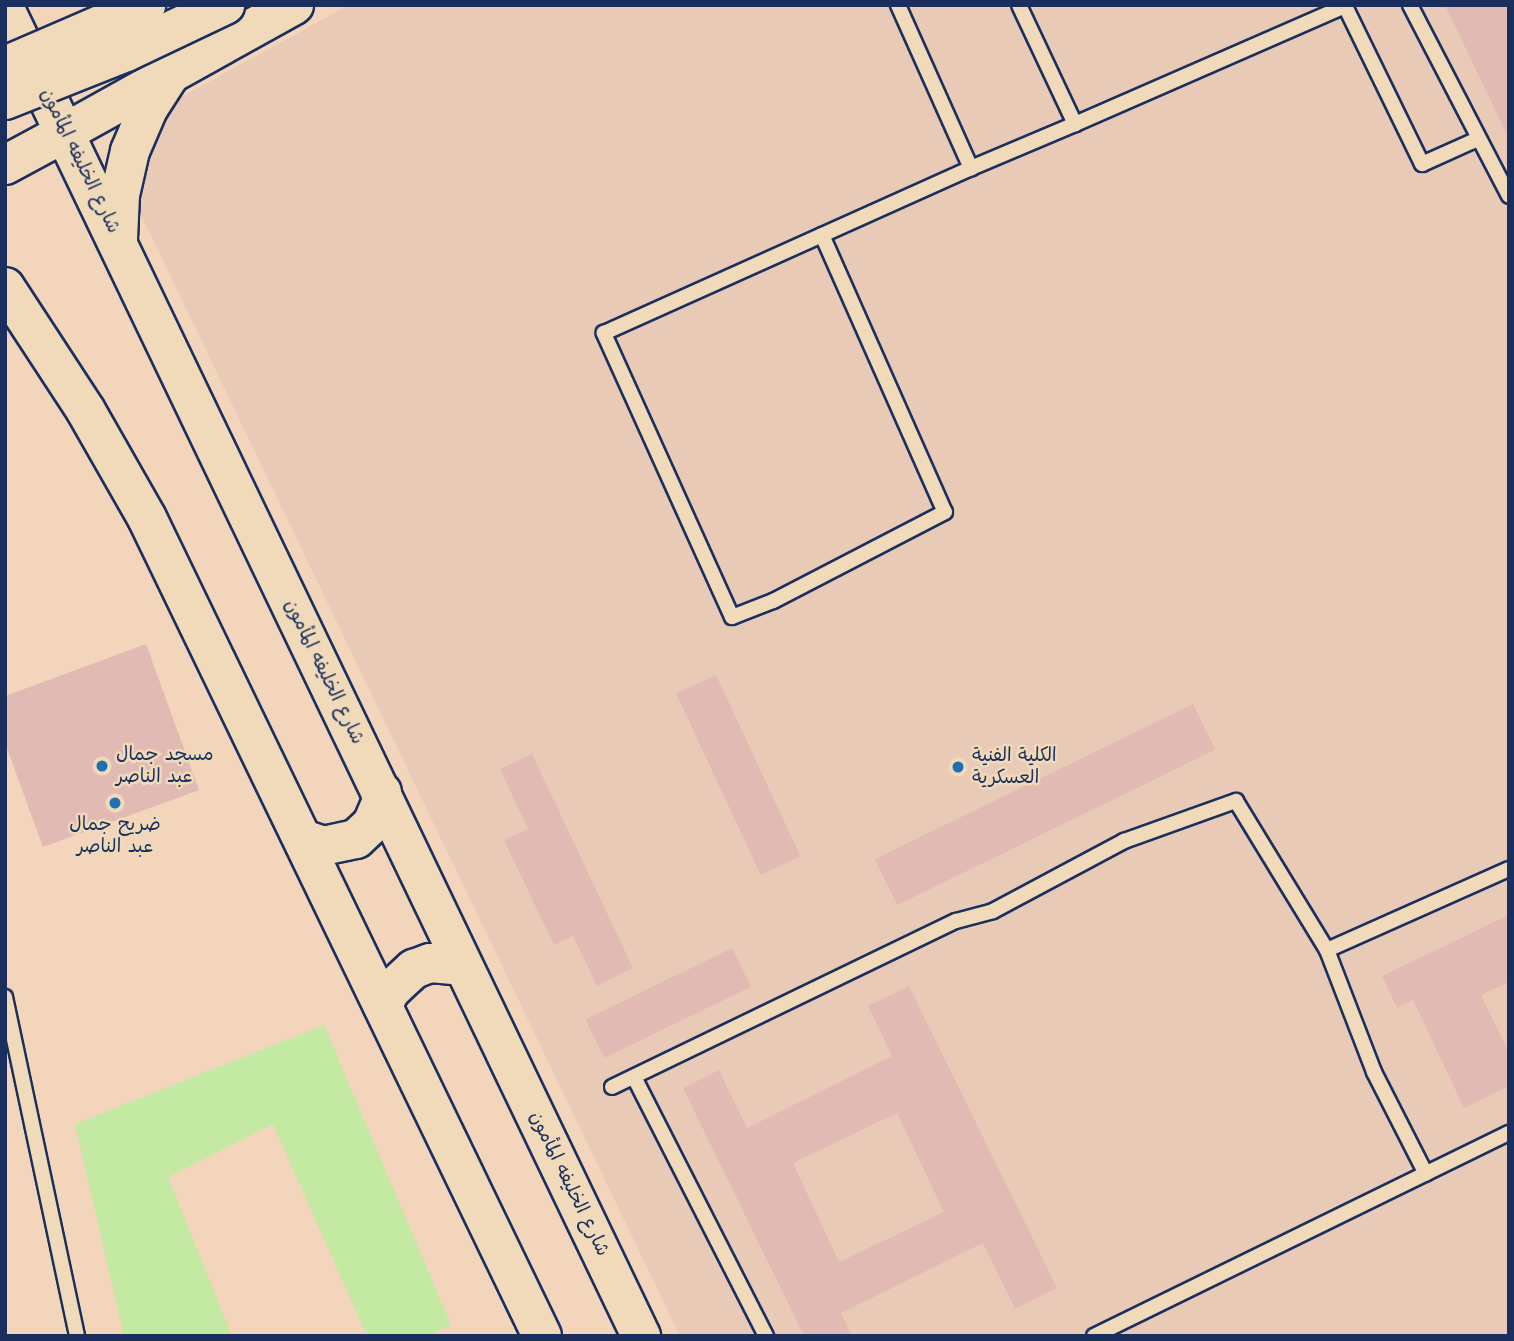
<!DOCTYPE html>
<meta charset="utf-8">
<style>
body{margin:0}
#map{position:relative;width:1514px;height:1341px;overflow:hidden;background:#f2d5ba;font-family:"Comic Neue","Playpen Sans Arabic",sans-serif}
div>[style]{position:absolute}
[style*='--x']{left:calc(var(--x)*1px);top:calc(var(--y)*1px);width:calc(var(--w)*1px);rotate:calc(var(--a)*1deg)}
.built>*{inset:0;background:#e9cab6}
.green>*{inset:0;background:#c3e9a3}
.building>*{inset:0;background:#e2bab4;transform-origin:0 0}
.roads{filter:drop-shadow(2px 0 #1b2f5e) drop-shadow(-2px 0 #1b2f5e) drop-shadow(0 2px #1b2f5e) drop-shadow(0 -2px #1b2f5e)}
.lane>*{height:14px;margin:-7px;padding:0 7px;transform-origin:7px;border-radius:7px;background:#f0dab9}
.secondary>*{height:38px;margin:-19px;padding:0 19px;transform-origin:19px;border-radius:19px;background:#f0dab9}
.primary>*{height:38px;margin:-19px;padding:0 19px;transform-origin:19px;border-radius:19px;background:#f0dab9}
.bridges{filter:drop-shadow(2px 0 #1b2f5e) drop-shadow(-2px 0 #1b2f5e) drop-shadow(0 2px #1b2f5e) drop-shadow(0 -2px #1b2f5e)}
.secondary-bridge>*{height:38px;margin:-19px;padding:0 19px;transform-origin:19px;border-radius:19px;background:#f0dab9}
.dots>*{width:19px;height:19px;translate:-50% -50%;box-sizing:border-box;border:4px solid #f0dab9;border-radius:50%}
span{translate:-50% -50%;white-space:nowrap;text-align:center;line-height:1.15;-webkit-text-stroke:5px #f0dab9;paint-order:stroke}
.street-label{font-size:19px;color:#1b2f5e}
.poi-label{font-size:19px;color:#1b2f5e}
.left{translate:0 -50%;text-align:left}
.frame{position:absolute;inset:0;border:7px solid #1b2f5e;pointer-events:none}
</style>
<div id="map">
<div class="built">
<div style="clip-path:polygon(349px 5px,1509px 5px,1509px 1336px,680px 1336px,133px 198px,167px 105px)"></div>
</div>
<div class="green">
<div style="clip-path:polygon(324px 1025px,451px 1325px,427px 1336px,367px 1336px,273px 1124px,168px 1177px,232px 1336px,124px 1336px,75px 1124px)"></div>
</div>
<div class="building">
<div style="clip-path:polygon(1445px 5px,1509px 5px,1509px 134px,1507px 135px)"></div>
<div style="clip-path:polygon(146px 644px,199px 790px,43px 847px,5px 743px,5px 696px)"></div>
<div style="left:716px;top:675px;width:200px;height:44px;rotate:65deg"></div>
<div style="left:1193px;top:704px;width:51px;height:354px;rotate:64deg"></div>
<div style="clip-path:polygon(532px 754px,633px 968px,597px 986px,573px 936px,554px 945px,504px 840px,528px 829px,500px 769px)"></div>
<div style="clip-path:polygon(1509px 915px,1509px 982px,1481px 995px,1509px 1053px,1509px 1086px,1464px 1108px,1413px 1000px,1397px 1008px,1382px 976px)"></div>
<div style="left:732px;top:948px;width:43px;height:163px;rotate:64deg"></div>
<div style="clip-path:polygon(evenodd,909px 986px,1057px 1288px,1015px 1309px,983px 1243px,841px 1313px,852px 1336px,804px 1336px,683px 1088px,719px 1070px,747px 1128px,892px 1056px,868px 1006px,909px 986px,897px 1113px,944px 1212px,839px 1262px,793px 1163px,897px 1113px)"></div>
</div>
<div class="roads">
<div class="lane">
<div style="--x:898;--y:5;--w:179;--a:65.9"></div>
<div style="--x:971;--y:168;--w:113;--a:-22.9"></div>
<div style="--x:1019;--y:5;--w:132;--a:64.8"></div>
<div style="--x:1075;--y:124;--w:295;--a:-23.6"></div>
<div style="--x:1345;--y:6;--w:176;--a:64"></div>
<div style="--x:1422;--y:164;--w:61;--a:-24.1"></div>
<div style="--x:1410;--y:5;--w:215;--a:62.6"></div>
<div style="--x:822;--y:235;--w:303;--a:66.1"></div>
<div style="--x:945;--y:512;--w:194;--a:152.6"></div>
<div style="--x:773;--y:601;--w:44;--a:158.7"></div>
<div style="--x:732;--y:617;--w:312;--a:-114.3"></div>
<div style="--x:604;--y:333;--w:402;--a:-24.2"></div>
<div style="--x:1327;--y:950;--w:199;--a:-24"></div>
<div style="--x:5;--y:997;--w:347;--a:78"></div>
<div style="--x:634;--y:1077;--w:291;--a:63"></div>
<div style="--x:612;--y:1087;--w:382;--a:-25.8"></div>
<div style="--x:956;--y:921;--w:38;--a:-15"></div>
<div style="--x:993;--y:911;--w:149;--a:-28.1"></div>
<div style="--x:1124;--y:841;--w:119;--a:-19.7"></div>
<div style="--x:1236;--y:801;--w:175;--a:58.6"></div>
<div style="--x:1327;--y:950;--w:131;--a:68.9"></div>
<div style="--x:1374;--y:1072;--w:114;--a:63"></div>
<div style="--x:1094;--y:1336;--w:462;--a:-26.1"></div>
</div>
<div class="secondary">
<div style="--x:66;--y:132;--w:261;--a:-29.1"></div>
</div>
<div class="primary">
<div style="--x:5;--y:9;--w:1472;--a:64.39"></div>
<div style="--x:5;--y:165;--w:69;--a:-28.4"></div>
<div style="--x:118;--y:239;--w:44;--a:-87.4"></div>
<div style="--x:120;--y:195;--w:45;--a:-77.2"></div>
<div style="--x:130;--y:151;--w:46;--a:-66.8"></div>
<div style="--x:148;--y:109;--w:46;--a:-57.3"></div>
<div style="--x:5;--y:287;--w:148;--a:56.8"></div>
<div style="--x:86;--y:411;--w:123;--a:60.3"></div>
<div style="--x:147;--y:518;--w:908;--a:64.22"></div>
<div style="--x:303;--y:839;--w:21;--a:19"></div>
<div style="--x:323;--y:846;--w:34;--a:-12"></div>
<div style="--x:356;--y:839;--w:22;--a:-43"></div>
<div style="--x:372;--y:824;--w:23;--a:-67"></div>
<div style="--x:381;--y:803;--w:11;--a:-85"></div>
<div style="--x:383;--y:1006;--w:17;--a:-65"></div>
<div style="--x:390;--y:991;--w:33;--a:-43"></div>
<div style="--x:414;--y:969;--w:17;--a:-21"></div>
<div style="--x:430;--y:963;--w:32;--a:5"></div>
</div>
</div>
<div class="bridges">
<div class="secondary-bridge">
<div style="--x:5;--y:66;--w:154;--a:-23.4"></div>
<div style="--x:5;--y:100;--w:130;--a:-21.6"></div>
<div style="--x:126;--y:52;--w:110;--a:-25.4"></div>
</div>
</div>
<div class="dots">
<div style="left:102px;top:766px;background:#1f6fb2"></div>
<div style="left:958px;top:767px;background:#1f6fb2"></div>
<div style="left:115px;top:803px;background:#1f6fb2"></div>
</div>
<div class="street-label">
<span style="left:80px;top:161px;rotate:64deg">شارع الخليفه المأمون</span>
<span style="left:324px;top:672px;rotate:64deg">شارع الخليفه المأمون</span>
<span style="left:569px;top:1184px;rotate:64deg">شارع الخليفه المأمون</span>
</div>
<div class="poi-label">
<span class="left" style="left:116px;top:766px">مسجد جمال<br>عبد الناصر</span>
<span class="left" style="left:972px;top:767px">الكلية الفنية<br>العسكرية</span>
<span style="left:115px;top:836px">ضريح جمال<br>عبد الناصر</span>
</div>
<div class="frame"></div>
</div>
